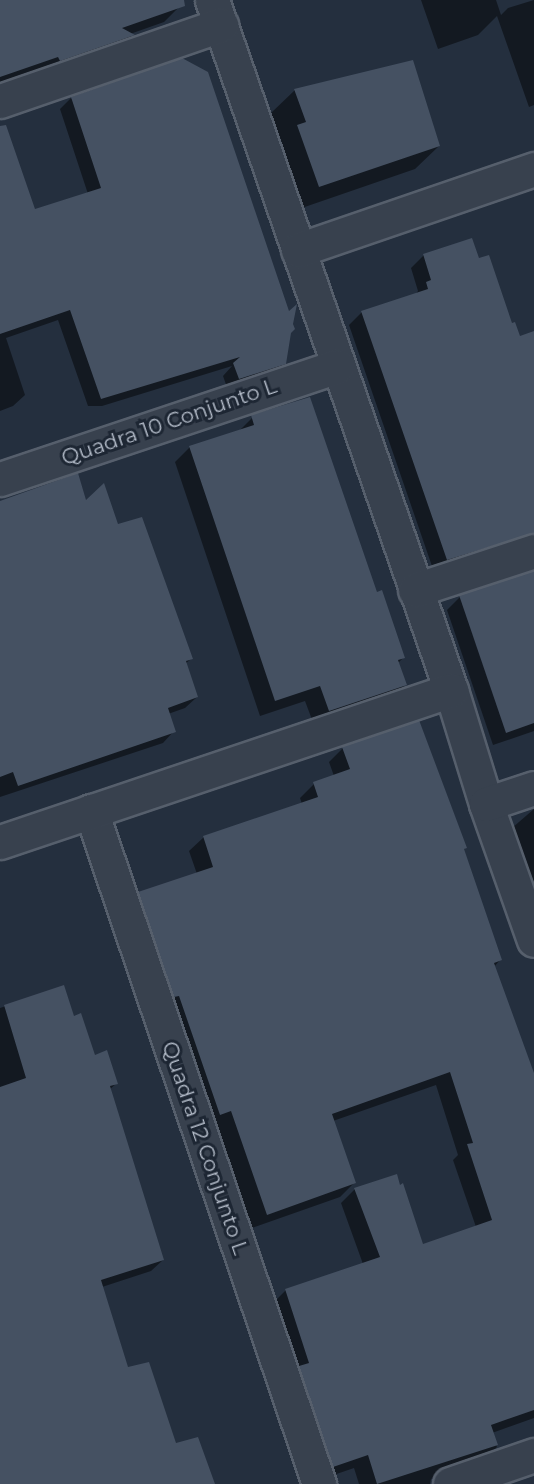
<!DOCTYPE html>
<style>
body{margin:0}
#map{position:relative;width:534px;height:1484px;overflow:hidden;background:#242f3e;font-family:Montserrat,sans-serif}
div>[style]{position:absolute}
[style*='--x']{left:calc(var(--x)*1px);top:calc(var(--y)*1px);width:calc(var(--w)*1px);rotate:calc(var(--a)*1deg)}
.shadow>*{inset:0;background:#0007}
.building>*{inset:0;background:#455162}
.roads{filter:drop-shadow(2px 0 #565f6c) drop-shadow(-2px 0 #565f6c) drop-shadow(0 2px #565f6c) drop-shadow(0 -2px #565f6c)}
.minor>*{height:33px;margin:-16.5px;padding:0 16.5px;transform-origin:16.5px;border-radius:16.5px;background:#38414e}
span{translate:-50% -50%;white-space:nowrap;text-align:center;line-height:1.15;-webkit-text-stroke:6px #1d2633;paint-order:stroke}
.street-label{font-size:21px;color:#b4bcc9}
</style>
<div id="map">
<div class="shadow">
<div style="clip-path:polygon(0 0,177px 0,179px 7px,164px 22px,130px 34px,133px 35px,119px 49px,0 86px)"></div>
<div style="clip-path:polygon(421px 0,496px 0,501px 15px,508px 8px,534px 0,534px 105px,529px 107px,497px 16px,478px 35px,438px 49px)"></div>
<div style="clip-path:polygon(295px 90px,439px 146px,415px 169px,296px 210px,274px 150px,282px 143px,271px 113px)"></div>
<div style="clip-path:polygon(71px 98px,290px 333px,284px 363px,273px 375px,228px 390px,223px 376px,232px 366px,102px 406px,88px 406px,58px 320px,6px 338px,25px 395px,13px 406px,0 411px,0 153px,34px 211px,88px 194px,60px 109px)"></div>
<div style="clip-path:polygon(424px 255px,478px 260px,519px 338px,534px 333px,534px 551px,434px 572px,349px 325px,362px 312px,415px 295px,418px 291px,411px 268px)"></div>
<div style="clip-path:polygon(252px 418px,376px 593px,403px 658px,398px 663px,405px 685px,390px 700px,314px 725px,305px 701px,260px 716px,175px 462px,190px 447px,239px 431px)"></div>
<div style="clip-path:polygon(0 502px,85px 502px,117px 526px,191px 659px,185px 664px,197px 697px,185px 708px,168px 714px,174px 731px,163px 743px,0 797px)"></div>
<div style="clip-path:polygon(534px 572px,534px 731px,493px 745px,447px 610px,460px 597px)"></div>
<div style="clip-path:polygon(343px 748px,465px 848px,463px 850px,500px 960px,494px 967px,534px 1078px,534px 1418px,492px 1433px,497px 1447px,483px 1461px,431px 1479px,430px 1484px,359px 1484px,354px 1468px,319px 1480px,272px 1304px,286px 1290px,363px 1264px,341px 1203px,355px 1189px,422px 1246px,476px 1227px,453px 1160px,458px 1155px,436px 1085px,333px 1121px,354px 1183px,340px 1197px,252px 1228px,217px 1124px,206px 1128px,125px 908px,139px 893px,197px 874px,189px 851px,204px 837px,302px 804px,300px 798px,314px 784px,334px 776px,329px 762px)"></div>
<div style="clip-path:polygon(534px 809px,534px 883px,528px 877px,512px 828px)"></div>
<div style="clip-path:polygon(63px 987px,73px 1017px,94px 1057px,117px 1083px,109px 1090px,163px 1260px,151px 1271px,102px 1287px,127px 1369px,175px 1445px,212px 1484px,0 1484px,0 1008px)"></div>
</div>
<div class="building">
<div style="clip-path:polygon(0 0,184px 0,185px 6px,122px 28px,135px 35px,60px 61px,58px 57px,0 77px)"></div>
<div style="clip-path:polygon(182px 58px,208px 72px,289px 311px,297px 304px,293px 324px,295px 329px,291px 333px,286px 364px,239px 379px,233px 363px,240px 357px,101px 399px,70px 310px,0 334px,0 126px,6px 125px,35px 209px,101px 188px,71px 97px)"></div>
<div style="clip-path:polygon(413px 60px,440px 146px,319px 187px,297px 125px,306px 122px,294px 89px)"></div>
<div style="clip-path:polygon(472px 238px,479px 258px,489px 255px,512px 323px,515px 322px,520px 336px,534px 331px,534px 533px,447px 560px,361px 311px,428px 289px,426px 282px,431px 280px,423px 254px)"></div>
<div style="clip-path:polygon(310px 397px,377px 592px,382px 590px,405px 658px,398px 660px,407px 685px,329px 711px,320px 686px,275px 701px,189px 446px,254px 425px,251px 415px)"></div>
<div style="clip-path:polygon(78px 473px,86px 500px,104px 483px,118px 524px,142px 517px,193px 659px,186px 661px,198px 697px,168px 708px,176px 732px,18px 786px,13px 772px,0 777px,0 501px)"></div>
<div style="clip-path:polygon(534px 571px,534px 723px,506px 733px,459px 595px)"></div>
<div style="clip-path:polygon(419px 720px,467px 848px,464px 849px,502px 960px,494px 963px,534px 1073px,534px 1410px,491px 1425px,498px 1445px,377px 1484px,368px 1455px,333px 1467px,299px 1366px,309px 1363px,285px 1289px,380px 1257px,354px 1188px,397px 1174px,400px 1185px,403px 1183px,423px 1244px,492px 1220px,467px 1144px,473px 1143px,450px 1072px,332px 1114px,356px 1183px,267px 1215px,231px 1111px,220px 1115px,179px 996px,174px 997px,138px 892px,213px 867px,203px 836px,318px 797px,313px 782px,350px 769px,342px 747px)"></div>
<div style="clip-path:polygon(64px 985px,74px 1016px,81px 1013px,95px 1055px,107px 1050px,118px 1084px,110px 1086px,164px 1260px,101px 1280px,128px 1367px,149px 1362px,176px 1443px,198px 1437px,215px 1484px,0 1484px,0 1087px,26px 1078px,4px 1005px)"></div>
</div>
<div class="roads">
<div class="minor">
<div style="--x:212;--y:0;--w:730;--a:70.9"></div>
<div style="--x:451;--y:690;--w:119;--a:72.9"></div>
<div style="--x:486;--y:804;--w:144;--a:70.6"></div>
<div style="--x:0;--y:101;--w:234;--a:-19"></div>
<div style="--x:298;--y:250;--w:250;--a:-18.9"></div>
<div style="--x:0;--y:479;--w:356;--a:-18.5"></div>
<div style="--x:415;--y:590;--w:125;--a:-18.1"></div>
<div style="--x:486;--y:804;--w:51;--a:-18.4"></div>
<div style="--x:91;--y:811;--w:711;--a:71.28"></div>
<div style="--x:0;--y:842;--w:476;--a:-18.6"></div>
<div style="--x:450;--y:1484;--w:89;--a:-19"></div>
</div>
</div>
<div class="street-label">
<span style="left:169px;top:422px;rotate:-19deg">Quadra 10 Conjunto L</span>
<span style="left:205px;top:1148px;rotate:71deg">Quadra 12 Conjunto L</span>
</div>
</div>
